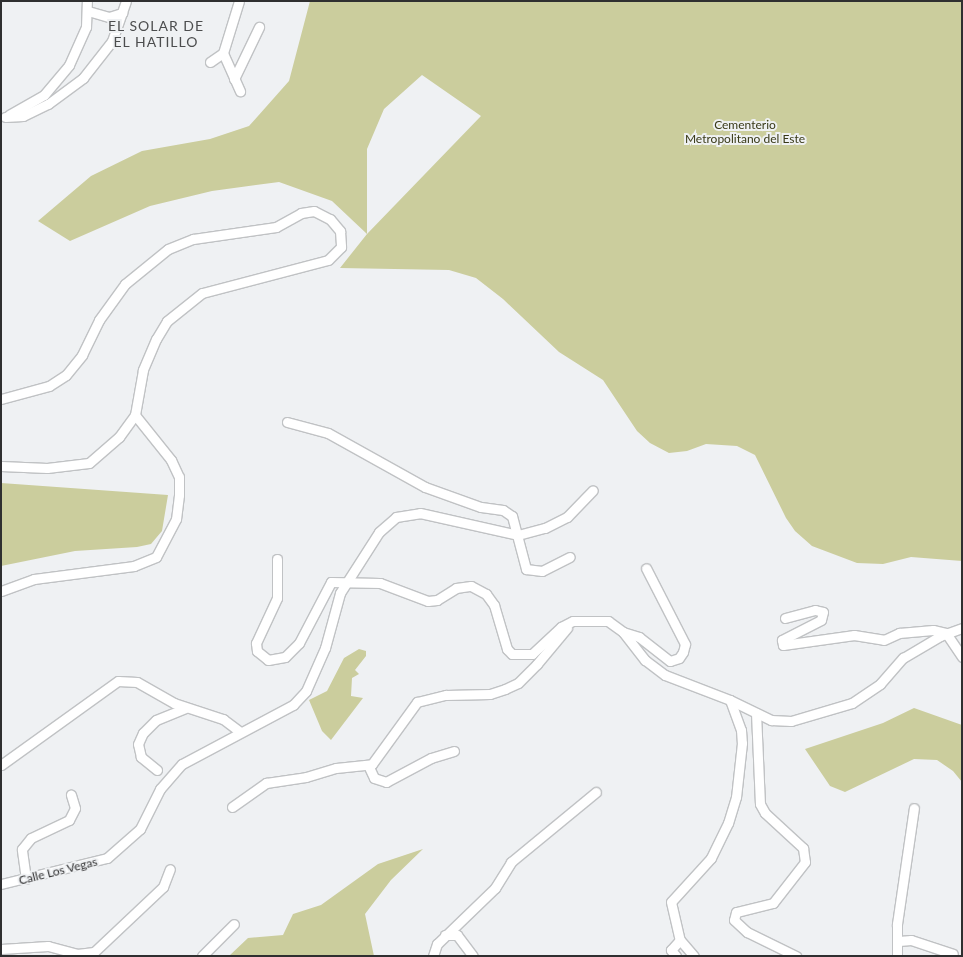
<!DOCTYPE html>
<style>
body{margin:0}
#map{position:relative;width:963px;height:957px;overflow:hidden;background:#eff1f3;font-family:Lato,sans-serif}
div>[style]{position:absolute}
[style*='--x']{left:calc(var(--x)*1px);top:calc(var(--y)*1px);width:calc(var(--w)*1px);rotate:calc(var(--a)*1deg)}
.green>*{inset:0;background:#cbcd9d}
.roads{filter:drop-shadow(1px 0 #c0c2c4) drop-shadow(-1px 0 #c0c2c4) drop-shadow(0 1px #c0c2c4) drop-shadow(0 -1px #c0c2c4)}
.minor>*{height:9px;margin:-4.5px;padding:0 4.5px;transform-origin:4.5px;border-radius:4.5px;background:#fff}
span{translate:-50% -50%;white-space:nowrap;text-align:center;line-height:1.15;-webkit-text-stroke:4px #eff1f3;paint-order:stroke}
.park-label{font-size:12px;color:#383917}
.street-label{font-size:12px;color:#2f2f30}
.neighbourhood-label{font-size:14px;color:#4c4d4e;letter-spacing:1px}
.frame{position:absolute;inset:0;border:2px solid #2f2f30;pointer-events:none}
</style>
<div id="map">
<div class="green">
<div style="clip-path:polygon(evenodd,310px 1px,962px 1px,962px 561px,911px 557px,883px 564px,857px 563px,812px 546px,795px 531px,786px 518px,755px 455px,737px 446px,706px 444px,687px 451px,669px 453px,650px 443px,637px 431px,603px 380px,559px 352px,503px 299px,476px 278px,449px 270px,340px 268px,367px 234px,332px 201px,279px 182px,212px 191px,150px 206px,70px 241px,38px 221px,91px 176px,142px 151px,210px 139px,249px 126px,289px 81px,310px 1px,422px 75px,481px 116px,367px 234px,367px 149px,384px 109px,422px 75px)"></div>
<div style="clip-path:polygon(1px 483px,168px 495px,162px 531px,151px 544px,137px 547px,75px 551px,1px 566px)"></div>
<div style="clip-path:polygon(359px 649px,366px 651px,366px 656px,355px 670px,359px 674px,352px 678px,351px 696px,363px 698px,331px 740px,322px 731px,309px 700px,327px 691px,344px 658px)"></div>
<div style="clip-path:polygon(914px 708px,962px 725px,962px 782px,953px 771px,937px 760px,914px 759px,845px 792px,830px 786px,805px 749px,883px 723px)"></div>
<div style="clip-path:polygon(423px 849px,391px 880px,365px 914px,374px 956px,229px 956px,248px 938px,283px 935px,293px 914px,321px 905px,378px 864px)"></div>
</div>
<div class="roads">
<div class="minor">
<div style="--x:88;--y:11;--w:22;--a:16"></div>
<div style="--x:109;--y:17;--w:14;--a:-17"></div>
<div style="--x:223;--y:53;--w:42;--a:65.9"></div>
<div style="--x:210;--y:62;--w:16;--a:-35"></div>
<div style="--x:223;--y:53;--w:54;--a:-72.9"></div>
<div style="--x:234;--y:79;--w:58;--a:-64.3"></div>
<div style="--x:9;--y:115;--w:40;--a:-29.7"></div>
<div style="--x:44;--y:95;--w:39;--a:-50"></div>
<div style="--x:69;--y:65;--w:42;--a:-65.9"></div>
<div style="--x:86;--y:27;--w:26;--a:-88"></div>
<div style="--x:5;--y:117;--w:18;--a:-3"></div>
<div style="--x:23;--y:116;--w:28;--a:-26"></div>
<div style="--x:48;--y:104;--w:44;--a:-36.6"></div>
<div style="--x:83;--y:78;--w:47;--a:-51.9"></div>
<div style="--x:112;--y:41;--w:42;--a:-70.7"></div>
<div style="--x:1;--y:399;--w:50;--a:-15.2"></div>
<div style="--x:49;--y:386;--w:20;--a:-33"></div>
<div style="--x:66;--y:375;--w:26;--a:-51"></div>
<div style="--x:82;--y:355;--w:39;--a:-64"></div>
<div style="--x:99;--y:320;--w:44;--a:-54.2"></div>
<div style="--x:125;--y:284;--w:55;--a:-39.1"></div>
<div style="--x:168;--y:249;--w:27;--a:-22"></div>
<div style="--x:193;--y:239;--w:84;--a:-8.2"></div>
<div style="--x:276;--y:227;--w:29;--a:-29"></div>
<div style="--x:301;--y:213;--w:13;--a:-9"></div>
<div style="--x:314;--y:211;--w:18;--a:27"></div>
<div style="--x:330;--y:219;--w:16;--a:50"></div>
<div style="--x:340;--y:231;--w:16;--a:86"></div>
<div style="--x:341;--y:247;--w:18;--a:135"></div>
<div style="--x:328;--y:260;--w:130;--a:165.3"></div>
<div style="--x:202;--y:293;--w:45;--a:141.3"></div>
<div style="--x:167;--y:321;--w:21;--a:121"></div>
<div style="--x:156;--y:339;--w:34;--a:113"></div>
<div style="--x:143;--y:370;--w:46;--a:100.1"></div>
<div style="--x:135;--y:415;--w:58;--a:51.3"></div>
<div style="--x:171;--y:460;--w:19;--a:65"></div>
<div style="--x:179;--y:477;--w:18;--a:90"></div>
<div style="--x:179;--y:495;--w:24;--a:97"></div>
<div style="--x:176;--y:519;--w:43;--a:117.8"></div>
<div style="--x:156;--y:557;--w:24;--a:158"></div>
<div style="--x:134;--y:566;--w:101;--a:172.6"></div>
<div style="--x:34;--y:579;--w:35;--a:160"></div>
<div style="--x:287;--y:422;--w:42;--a:15"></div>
<div style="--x:328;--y:433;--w:111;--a:29.1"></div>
<div style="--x:425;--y:487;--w:59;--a:19.7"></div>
<div style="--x:481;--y:507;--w:22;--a:8"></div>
<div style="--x:503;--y:510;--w:11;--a:34"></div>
<div style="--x:512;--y:516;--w:55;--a:75.2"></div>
<div style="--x:526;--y:569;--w:16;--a:7"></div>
<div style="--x:542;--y:571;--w:31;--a:-27"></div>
<div style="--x:1;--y:466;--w:46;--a:2.5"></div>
<div style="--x:47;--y:468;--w:42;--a:-6.8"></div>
<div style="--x:89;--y:463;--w:40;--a:-41"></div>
<div style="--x:119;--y:437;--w:27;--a:-54"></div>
<div style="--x:277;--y:559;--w:39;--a:90"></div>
<div style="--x:277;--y:598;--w:50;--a:115"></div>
<div style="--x:256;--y:643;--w:8;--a:83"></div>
<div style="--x:257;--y:651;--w:14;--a:39"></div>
<div style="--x:268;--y:660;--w:17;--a:-10"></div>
<div style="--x:285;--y:657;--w:20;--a:-45"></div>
<div style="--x:299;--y:643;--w:69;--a:-62.3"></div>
<div style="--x:331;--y:582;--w:49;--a:1.2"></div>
<div style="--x:380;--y:583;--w:51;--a:20.6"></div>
<div style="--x:428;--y:601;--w:9;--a:-6"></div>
<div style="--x:437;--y:600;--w:22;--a:-32"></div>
<div style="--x:456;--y:588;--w:15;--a:-8"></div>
<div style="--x:471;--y:586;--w:17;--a:28"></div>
<div style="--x:486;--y:594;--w:14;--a:54"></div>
<div style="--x:494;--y:605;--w:46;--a:73.5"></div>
<div style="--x:507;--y:649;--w:7;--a:45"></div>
<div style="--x:512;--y:654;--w:20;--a:0"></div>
<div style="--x:532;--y:654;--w:40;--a:-43"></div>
<div style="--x:561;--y:627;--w:13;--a:-27"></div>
<div style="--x:573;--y:621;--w:35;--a:0"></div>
<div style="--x:608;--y:621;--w:19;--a:36"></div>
<div style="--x:623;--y:632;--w:36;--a:52"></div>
<div style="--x:645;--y:660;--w:25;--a:37"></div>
<div style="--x:665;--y:675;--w:70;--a:21"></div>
<div style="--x:730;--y:700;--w:32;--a:70"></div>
<div style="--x:741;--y:730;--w:13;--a:86"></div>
<div style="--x:742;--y:743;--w:54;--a:96.3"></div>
<div style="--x:736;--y:797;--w:27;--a:107"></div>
<div style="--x:728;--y:823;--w:39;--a:116"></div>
<div style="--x:711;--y:858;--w:59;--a:132.3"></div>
<div style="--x:671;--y:902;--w:39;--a:77"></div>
<div style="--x:680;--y:940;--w:21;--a:49"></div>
<div style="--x:785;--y:618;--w:31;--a:-15"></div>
<div style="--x:815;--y:610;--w:8;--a:14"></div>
<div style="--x:823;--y:612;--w:8;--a:104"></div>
<div style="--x:821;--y:620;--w:44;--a:152.9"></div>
<div style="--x:782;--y:640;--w:5;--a:79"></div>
<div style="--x:783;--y:645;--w:72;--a:-8"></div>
<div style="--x:854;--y:635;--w:30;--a:9"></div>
<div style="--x:884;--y:640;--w:17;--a:-25"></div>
<div style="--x:899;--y:633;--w:34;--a:-5"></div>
<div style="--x:933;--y:630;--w:13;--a:13"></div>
<div style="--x:946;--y:633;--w:29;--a:56"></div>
<div style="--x:623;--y:632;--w:17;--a:17"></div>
<div style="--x:639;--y:637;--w:39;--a:38"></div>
<div style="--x:670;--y:661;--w:9;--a:-18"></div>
<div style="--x:679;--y:658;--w:7;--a:-56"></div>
<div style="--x:683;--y:652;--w:8;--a:-76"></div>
<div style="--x:685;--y:644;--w:85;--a:-117.2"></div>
<div style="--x:730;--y:700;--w:46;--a:26"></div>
<div style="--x:771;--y:720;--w:20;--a:3"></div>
<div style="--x:791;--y:721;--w:64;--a:-16.4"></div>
<div style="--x:852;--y:703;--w:34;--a:-34"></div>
<div style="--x:880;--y:684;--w:35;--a:-49"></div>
<div style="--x:903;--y:658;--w:43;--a:-30.7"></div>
<div style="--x:940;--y:636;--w:23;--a:-20"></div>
<div style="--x:756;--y:713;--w:91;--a:87.5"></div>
<div style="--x:760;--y:804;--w:10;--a:61"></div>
<div style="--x:765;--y:813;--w:52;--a:42.6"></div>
<div style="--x:803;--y:848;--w:14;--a:82"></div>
<div style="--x:805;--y:862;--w:52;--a:128"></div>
<div style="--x:773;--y:903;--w:38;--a:166"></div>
<div style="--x:736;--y:912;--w:8;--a:104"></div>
<div style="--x:734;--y:920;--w:18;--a:43"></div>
<div style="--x:747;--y:932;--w:55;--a:26.1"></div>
<div style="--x:1;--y:765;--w:144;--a:-35.7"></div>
<div style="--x:118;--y:681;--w:19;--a:3"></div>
<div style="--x:137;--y:682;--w:43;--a:29.6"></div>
<div style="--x:174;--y:703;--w:52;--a:18.1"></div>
<div style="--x:223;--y:719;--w:21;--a:37"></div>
<div style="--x:368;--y:765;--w:14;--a:65"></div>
<div style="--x:374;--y:778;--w:13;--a:18"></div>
<div style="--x:386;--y:782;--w:51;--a:-28.1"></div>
<div style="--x:431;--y:758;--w:24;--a:-17"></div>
<div style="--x:157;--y:770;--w:21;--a:-141"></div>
<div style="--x:141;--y:757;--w:13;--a:-103"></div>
<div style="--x:138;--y:744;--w:12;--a:-66"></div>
<div style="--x:143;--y:733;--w:18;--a:-45"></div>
<div style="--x:156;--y:720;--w:31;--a:-22"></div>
<div style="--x:232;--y:807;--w:42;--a:-35.2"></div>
<div style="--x:266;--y:783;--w:40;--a:-8.5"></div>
<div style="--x:306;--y:777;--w:31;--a:-17"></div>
<div style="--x:336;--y:768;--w:36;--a:-6"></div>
<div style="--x:372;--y:764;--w:77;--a:-54"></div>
<div style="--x:417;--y:702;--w:30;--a:-14"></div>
<div style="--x:446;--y:695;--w:44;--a:-1.3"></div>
<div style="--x:490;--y:694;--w:16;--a:-18"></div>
<div style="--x:505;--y:689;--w:14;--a:-25"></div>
<div style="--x:518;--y:683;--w:27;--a:-45"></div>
<div style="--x:537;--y:664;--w:47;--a:-50.2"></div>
<div style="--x:26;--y:879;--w:30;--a:-98"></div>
<div style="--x:22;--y:849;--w:14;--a:-51"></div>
<div style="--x:31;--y:838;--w:42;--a:-25.3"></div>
<div style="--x:69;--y:820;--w:13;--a:-63"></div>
<div style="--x:75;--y:808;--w:14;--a:-107"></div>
<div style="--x:1;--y:884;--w:109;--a:-13.8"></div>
<div style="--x:107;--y:858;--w:44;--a:-41.3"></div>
<div style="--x:140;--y:829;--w:45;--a:-63.4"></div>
<div style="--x:160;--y:789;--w:33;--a:-49"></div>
<div style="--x:182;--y:764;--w:126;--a:-28"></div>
<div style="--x:293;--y:705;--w:19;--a:-47"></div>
<div style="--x:306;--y:691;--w:47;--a:-66.2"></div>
<div style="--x:325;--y:648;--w:57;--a:-74.7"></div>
<div style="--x:340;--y:593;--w:72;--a:-57.4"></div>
<div style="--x:379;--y:532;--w:23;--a:-41"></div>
<div style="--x:396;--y:517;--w:24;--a:-9"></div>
<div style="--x:420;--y:513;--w:100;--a:12.7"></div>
<div style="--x:518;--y:535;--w:28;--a:-15"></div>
<div style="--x:545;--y:528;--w:25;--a:-27"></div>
<div style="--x:567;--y:517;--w:37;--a:-46"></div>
<div style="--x:445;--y:935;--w:12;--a:0"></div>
<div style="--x:457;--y:935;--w:26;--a:53"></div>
<div style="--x:899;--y:941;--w:12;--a:-5"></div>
<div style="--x:911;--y:940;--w:44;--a:18.4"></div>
<div style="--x:1;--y:949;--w:47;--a:-3.7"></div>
<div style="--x:48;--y:946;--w:30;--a:15"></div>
<div style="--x:77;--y:954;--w:17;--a:-7"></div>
<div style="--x:94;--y:952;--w:95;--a:-43.3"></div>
<div style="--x:163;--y:887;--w:19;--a:-69"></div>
<div style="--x:202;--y:956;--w:45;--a:-45"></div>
<div style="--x:433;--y:956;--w:13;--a:-72"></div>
<div style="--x:437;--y:944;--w:81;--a:-44"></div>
<div style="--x:495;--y:888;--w:31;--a:-58"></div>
<div style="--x:511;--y:862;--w:110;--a:-39.5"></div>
<div style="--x:676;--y:956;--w:8;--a:-130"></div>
<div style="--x:671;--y:950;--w:13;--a:-48"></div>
<div style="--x:897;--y:956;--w:32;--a:-90"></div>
<div style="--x:897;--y:924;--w:117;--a:-81.7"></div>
</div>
</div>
<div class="park-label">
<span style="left:745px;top:132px">Cementerio<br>Metropolitano del Este</span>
</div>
<div class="street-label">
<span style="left:58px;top:871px;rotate:-14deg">Calle Los Vegas</span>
</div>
<div class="neighbourhood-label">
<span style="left:156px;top:34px">EL SOLAR DE<br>EL HATILLO</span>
</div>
<div class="frame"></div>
</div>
